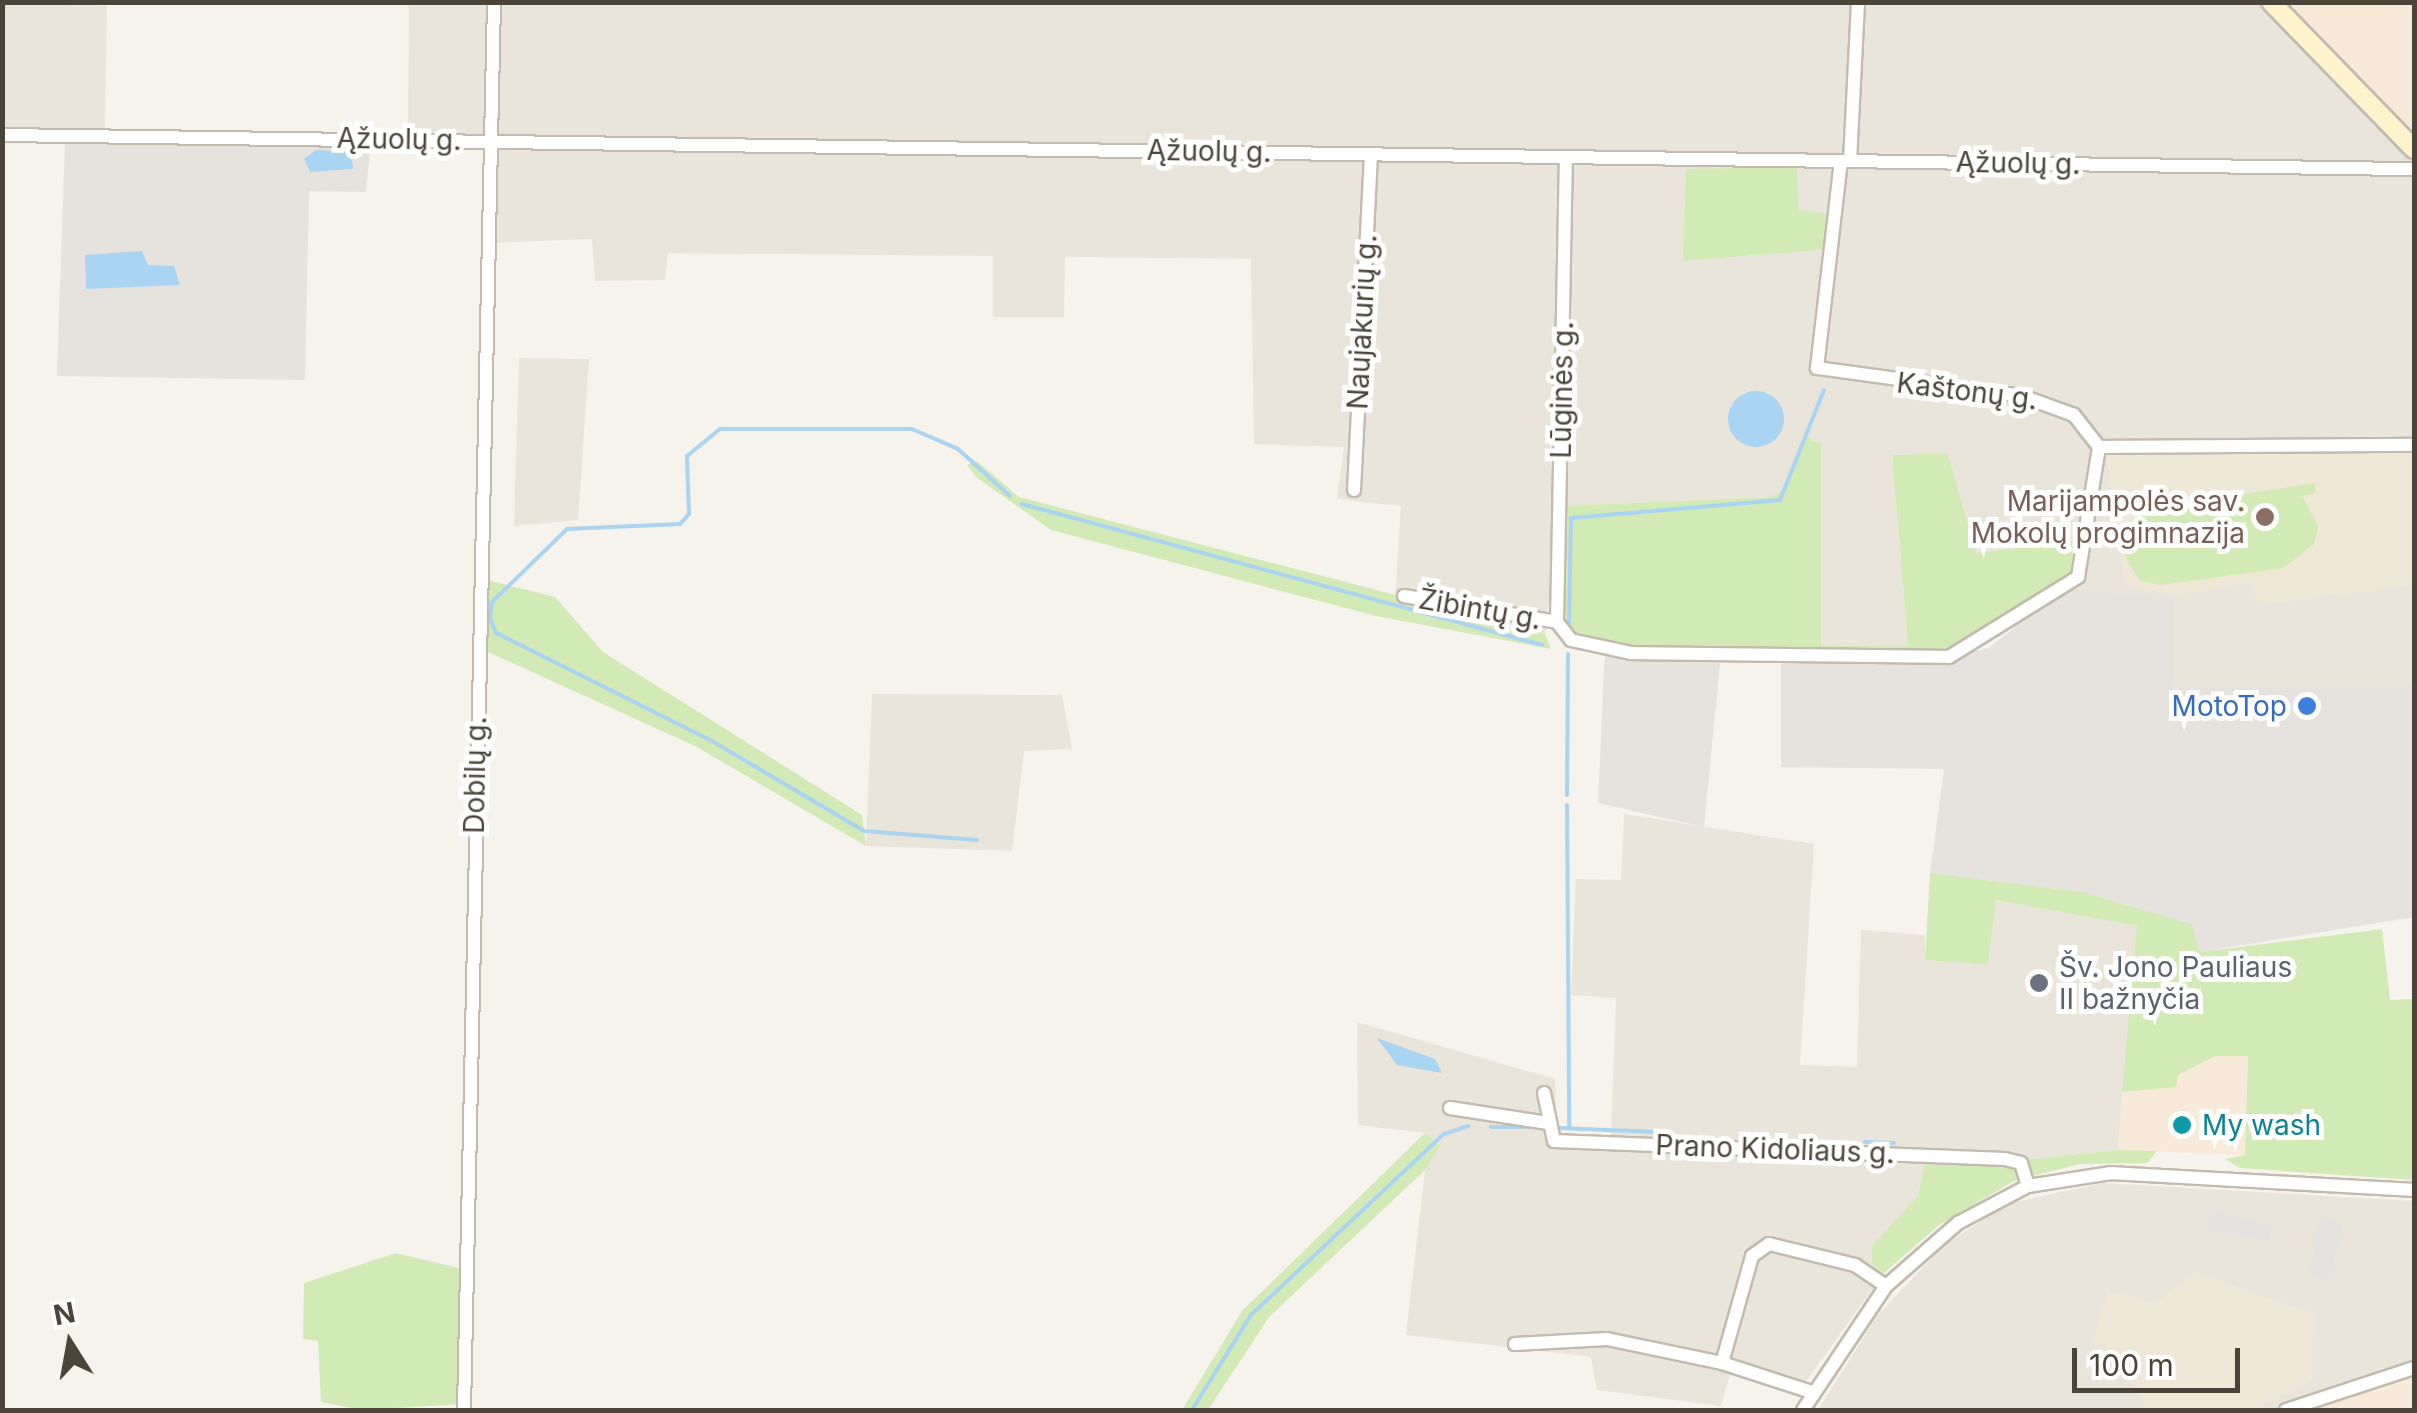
<!DOCTYPE html>
<meta charset="utf-8">
<style>
body{margin:0}
#map{position:relative;width:2417px;height:1413px;overflow:hidden;background:#f6f3ec;font-family:Inter,sans-serif}
div>[style]{position:absolute}
[style*='--x']{left:calc(var(--x)*1px);top:calc(var(--y)*1px);width:calc(var(--w)*1px);rotate:calc(var(--a)*1deg)}
.residential>*{inset:0;background:#eae5da;transform-origin:0 0}
.commercial>*{inset:0;background:#f7ead8}
.industrial>*{inset:0;background:#e6e2dd}
.education>*{inset:0;background:#efe8d6}
.green>*{inset:0;background:#d2eab5}
.parking>*{inset:0;background:#e5e3e0}
.water>*{inset:0;background:#a9d4f2}
.round{border-radius:50%}
.stream>*{height:4px;margin:-2px;padding:0 2px;transform-origin:2px;border-radius:2px;background:#a9d4f2}
.roads{filter:drop-shadow(2px 0 #c2bbae) drop-shadow(-2px 0 #c2bbae) drop-shadow(0 2px #c2bbae) drop-shadow(0 -2px #c2bbae)}
.street>*{height:12px;margin:-6px;padding:0 6px;transform-origin:6px;border-radius:6px;background:#fff}
.secondary>*{height:18px;margin:-9px;padding:0 9px;transform-origin:9px;border-radius:9px;background:#fff3cd}
.dots>*{width:28px;height:28px;translate:-50% -50%;box-sizing:border-box;border:5px solid #fff;border-radius:50%}
span{translate:-50% -50%;white-space:nowrap;text-align:center;line-height:1.15;-webkit-text-stroke:10px #fff;paint-order:stroke}
.street-label{font-size:28px;color:#4b4439}
.education-label{font-size:28px;color:#785e54}
.right{translate:-100% -50%;text-align:right}
.shop-label{font-size:28px;color:#366cbe}
.worship-label{font-size:28px;color:#5b616d}
.left{translate:0 -50%;text-align:left}
.culture-label{font-size:28px;color:#0d838f}
.frame{position:absolute;inset:0;border:5px solid #4b4439;pointer-events:none}
.north{position:absolute;left:20px;top:1293px;width:100px;height:100px;-webkit-text-stroke:8px #fff;paint-order:stroke;rotate:349deg;font-size:28px;font-weight:700;line-height:40px;text-align:center;color:#4b4439}
.north::after{content:'';display:block;margin:auto;width:35px;height:45px;background:#4b4439;clip-path:polygon(50% 0,100% 100%,50% 72%,0 100%)}
.scale{position:absolute;left:2072px;top:1348px;width:168px;height:45px;box-sizing:border-box;border:5px solid #4b4439;border-top:0;padding-left:12px;font-size:30px;line-height:35px;white-space:nowrap;color:#4b4439;-webkit-text-stroke:8px #fff;paint-order:stroke}
</style>
<div id="map">
<div class="residential">
<div style="clip-path:polygon(evenodd,409px 3px,2262px 3px,2414px 159px,2414px 685px,2173px 685px,2063px 588px,2086px 563px,2091px 538px,1976px 553px,1948px 453px,1892px 455px,1908px 646px,1820px 646px,1821px 444px,1805px 436px,1787px 487px,1771px 497px,1560px 506px,1545px 634px,1395px 598px,1401px 506px,1337px 499px,1344px 447px,1254px 444px,1251px 259px,1065px 257px,1064px 317px,993px 317px,993px 256px,668px 253px,665px 280px,595px 281px,592px 239px,490px 243px,488px 146px,408px 144px,409px 3px,1796px 168px,1799px 210px,1822px 250px,1683px 261px,1796px 168px)"></div>
<div style="left:3px;top:4px;width:104px;height:127px;rotate:1deg"></div>
<div style="clip-path:polygon(519px 358px,589px 359px,578px 520px,514px 526px)"></div>
<div style="clip-path:polygon(872px 694px,1062px 695px,1072px 749px,1024px 751px,1012px 851px,866px 846px)"></div>
<div style="clip-path:polygon(1624px 814px,1814px 844px,1800px 1065px,1857px 1067px,1861px 930px,1925px 935px,1925px 960px,1988px 965px,1996px 900px,2138px 926px,2118px 1150px,2023px 1160px,1926px 1156px,1918px 1196px,1872px 1264px,1884px 1273px,1797px 1394px,1731px 1371px,1721px 1406px,1597px 1390px,1591px 1357px,1406px 1335px,1425px 1170px,1439px 1146px,1425px 1133px,1358px 1125px,1357px 1022px,1555px 1079px,1558px 1137px,1611px 1138px,1616px 998px,1571px 995px,1576px 879px,1621px 880px)"></div>
<div style="clip-path:polygon(2103px 1183px,2414px 1201px,2414px 1374px,2317px 1410px,1818px 1410px,1877px 1316px,1943px 1246px,2007px 1204px)"></div>
</div>
<div class="commercial">
<div style="clip-path:polygon(2279px 3px,2414px 3px,2414px 134px)"></div>
<div style="clip-path:polygon(2215px 1056px,2248px 1056px,2245px 1155px,2118px 1150px,2122px 1092px,2175px 1087px,2178px 1075px)"></div>
<div style="clip-path:polygon(2414px 1374px,2414px 1410px,2317px 1410px,2319px 1404px)"></div>
</div>
<div class="industrial">
<div style="clip-path:polygon(371px 139px,366px 192px,309px 191px,305px 380px,57px 376px,65px 140px)"></div>
<div style="clip-path:polygon(2063px 588px,2174px 599px,2174px 685px,2414px 685px,2414px 917px,2200px 952px,2192px 924px,2083px 892px,1930px 873px,1944px 769px,1781px 767px,1781px 655px,1949px 657px,1989px 648px)"></div>
<div style="clip-path:polygon(1605px 648px,1721px 654px,1704px 827px,1598px 803px)"></div>
</div>
<div class="education">
<div style="clip-path:polygon(2414px 451px,2414px 584px,2258px 605px,2253px 582px,2169px 596px,2125px 583px,2106px 455px)"></div>
<div style="clip-path:polygon(2194px 1272px,2313px 1314px,2312px 1381px,2252px 1410px,2147px 1410px,2117px 1355px,2094px 1341px,2107px 1291px,2157px 1303px)"></div>
</div>
<div class="green">
<div style="clip-path:polygon(1797px 167px,1799px 210px,1827px 214px,1822px 250px,1683px 261px,1686px 169px)"></div>
<div style="clip-path:polygon(1805px 436px,1821px 444px,1821px 646px,1908px 646px,1892px 455px,1948px 453px,1976px 553px,2092px 538px,2086px 563px,1949px 657px,1631px 653px,1562px 632px,1560px 506px,1771px 497px,1787px 487px)"></div>
<div style="clip-path:polygon(977px 461px,1019px 497px,1545px 634px,1551px 649px,1376px 616px,1051px 530px,976px 477px,967px 465px)"></div>
<div style="clip-path:polygon(2315px 483px,2316px 493px,2302px 496px,2318px 526px,2314px 544px,2283px 568px,2161px 585px,2140px 581px,2127px 561px,2124px 536px,2147px 510px)"></div>
<div style="clip-path:polygon(479px 578px,555px 597px,603px 652px,862px 815px,866px 846px,695px 746px,477px 647px)"></div>
<div style="clip-path:polygon(1930px 873px,2083px 892px,2192px 924px,2200px 952px,2382px 929px,2390px 1000px,2414px 999px,2414px 1180px,2240px 1168px,2225px 1159px,2245px 1155px,2248px 1056px,2215px 1056px,2178px 1075px,2176px 1087px,2122px 1092px,2137px 926px,1996px 900px,1988px 965px,1925px 960px)"></div>
<div style="clip-path:polygon(1425px 1133px,1440px 1146px,1425px 1170px,1269px 1317px,1208px 1410px,1182px 1410px,1242px 1311px)"></div>
<div style="clip-path:polygon(2118px 1150px,2157px 1151px,2147px 1163px,2080px 1164px,2014px 1181px,1939px 1225px,1884px 1273px,1872px 1264px,1872px 1246px,1918px 1196px,1926px 1156px,2023px 1160px)"></div>
<div style="clip-path:polygon(396px 1253px,466px 1270px,464px 1404px,361px 1410px,321px 1402px,318px 1341px,303px 1339px,304px 1283px)"></div>
</div>
<div class="parking">
<div style="clip-path:polygon(2214px 1209px,2274px 1226px,2269px 1241px,2209px 1230px)"></div>
<div style="clip-path:polygon(2321px 1216px,2343px 1222px,2328px 1281px,2309px 1274px)"></div>
</div>
<div class="water">
<div style="clip-path:polygon(316px 150px,351px 152px,353px 169px,310px 172px,304px 159px)"></div>
<div style="clip-path:polygon(142px 251px,148px 265px,174px 266px,180px 285px,86px 289px,85px 255px)"></div>
<div class="round" style="left:1728px;top:391px;width:56px;height:56px"></div>
<div style="clip-path:polygon(1377px 1038px,1435px 1059px,1442px 1073px,1397px 1065px)"></div>
</div>
<div class="stream">
<div style="--x:1022;--y:504;--w:539;--a:15.17"></div>
<div style="--x:1569;--y:628;--w:110;--a:-89"></div>
<div style="--x:1571;--y:518;--w:210;--a:-4.9"></div>
<div style="--x:1780;--y:500;--w:118;--a:-68.2"></div>
<div style="--x:1567;--y:795;--w:141;--a:-89.6"></div>
<div style="--x:1567;--y:805;--w:323;--a:89.6"></div>
<div style="--x:977;--y:840;--w:113;--a:-175.4"></div>
<div style="--x:864;--y:831;--w:177;--a:-149.4"></div>
<div style="--x:712;--y:741;--w:241;--a:-153.4"></div>
<div style="--x:496;--y:633;--w:16;--a:-112"></div>
<div style="--x:490;--y:618;--w:16;--a:-83"></div>
<div style="--x:492;--y:602;--w:105;--a:-44.2"></div>
<div style="--x:567;--y:529;--w:113;--a:-2.5"></div>
<div style="--x:680;--y:524;--w:13;--a:-48"></div>
<div style="--x:689;--y:514;--w:58;--a:-92"></div>
<div style="--x:687;--y:456;--w:43;--a:-39.3"></div>
<div style="--x:720;--y:429;--w:192;--a:0"></div>
<div style="--x:912;--y:429;--w:50;--a:23.5"></div>
<div style="--x:958;--y:449;--w:70;--a:42.1"></div>
<div style="--x:1491;--y:1127;--w:44;--a:0"></div>
<div style="--x:1559;--y:1128;--w:99;--a:2.3"></div>
<div style="--x:1865;--y:1142;--w:29;--a:2"></div>
<div style="--x:1192;--y:1410;--w:112;--a:-58.2"></div>
<div style="--x:1251;--y:1315;--w:265;--a:-43.2"></div>
<div style="--x:1444;--y:1134;--w:26;--a:-18"></div>
</div>
<div class="roads">
<div class="street">
<div style="--x:2;--y:135;--w:2412;--a:0.81"></div>
<div style="--x:1850;--y:161;--w:159;--a:-87.1"></div>
<div style="--x:2099;--y:447;--w:315;--a:-0.4"></div>
<div style="--x:1354;--y:490;--w:336;--a:-87.1"></div>
<div style="--x:1404;--y:596;--w:155;--a:9.6"></div>
<div style="--x:1557;--y:622;--w:23;--a:52"></div>
<div style="--x:1571;--y:640;--w:61;--a:12.2"></div>
<div style="--x:1631;--y:653;--w:318;--a:0.7"></div>
<div style="--x:1949;--y:657;--w:152;--a:-31.8"></div>
<div style="--x:2078;--y:577;--w:132;--a:-80.8"></div>
<div style="--x:2099;--y:447;--w:41;--a:-128"></div>
<div style="--x:2074;--y:415;--w:55;--a:-159.9"></div>
<div style="--x:2022;--y:396;--w:207;--a:-172.2"></div>
<div style="--x:1817;--y:368;--w:208;--a:-83.4"></div>
<div style="--x:1557;--y:622;--w:464;--a:-88.9"></div>
<div style="--x:1544;--y:1093;--w:49;--a:78.2"></div>
<div style="--x:1554;--y:1141;--w:451;--a:2.3"></div>
<div style="--x:2005;--y:1159;--w:16;--a:14"></div>
<div style="--x:2021;--y:1163;--w:24;--a:73"></div>
<div style="--x:1450;--y:1108;--w:99;--a:8.7"></div>
<div style="--x:1515;--y:1344;--w:92;--a:-3.1"></div>
<div style="--x:1607;--y:1339;--w:117;--a:11.8"></div>
<div style="--x:1722;--y:1363;--w:111;--a:-74.3"></div>
<div style="--x:1752;--y:1256;--w:21;--a:-35"></div>
<div style="--x:1769;--y:1244;--w:89;--a:13.7"></div>
<div style="--x:1855;--y:1265;--w:37;--a:34"></div>
<div style="--x:1722;--y:1363;--w:95;--a:17.9"></div>
<div style="--x:464;--y:1410;--w:1408;--a:-88.78"></div>
<div style="--x:1803;--y:1410;--w:149;--a:-56.2"></div>
<div style="--x:1886;--y:1286;--w:96;--a:-41.2"></div>
<div style="--x:1958;--y:1223;--w:79;--a:-27.9"></div>
<div style="--x:2028;--y:1186;--w:84;--a:-8.9"></div>
<div style="--x:2111;--y:1173;--w:303;--a:3.2"></div>
<div style="--x:2286;--y:1410;--w:135;--a:-18.2"></div>
</div>
<div class="secondary">
<div style="--x:2271;--y:2;--w:205;--a:45.8"></div>
</div>
</div>
<div class="dots">
<div style="left:2265px;top:517px;background:#8d6e63"></div>
<div style="left:2307px;top:706px;background:#3f7fe0"></div>
<div style="left:2039px;top:983px;background:#6b7280"></div>
<div style="left:2182px;top:1125px;background:#0f9aa8"></div>
</div>
<div class="street-label">
<span style="left:399px;top:139px;rotate:1deg">Ąžuolų g.</span>
<span style="left:1209px;top:151px;rotate:1deg">Ąžuolų g.</span>
<span style="left:2018px;top:163px;rotate:1deg">Ąžuolų g.</span>
<span style="left:1362px;top:322px;rotate:-87deg">Naujakurių g.</span>
<span style="left:1562px;top:390px;rotate:-89deg">Lūginės g.</span>
<span style="left:1967px;top:391px;rotate:7deg">Kaštonų g.</span>
<span style="left:1480px;top:609px;rotate:10deg">Žibintų g.</span>
<span style="left:475px;top:775px;rotate:-89deg">Dobilų g.</span>
<span style="left:1775px;top:1149px;rotate:2deg">Prano Kidoliaus g.</span>
</div>
<div class="education-label">
<span class="right" style="left:2245px;top:517px">Marijampolės sav.<br>Mokolų progimnazija</span>
</div>
<div class="shop-label">
<span class="right" style="left:2287px;top:706px">MotoTop</span>
</div>
<div class="worship-label">
<span class="left" style="left:2059px;top:983px">Šv. Jono Pauliaus<br>II bažnyčia</span>
</div>
<div class="culture-label">
<span class="left" style="left:2202px;top:1125px">My wash</span>
</div>
<div class="frame"></div>
<div class="north">N</div>
<div class="scale">100 m</div>
</div>
